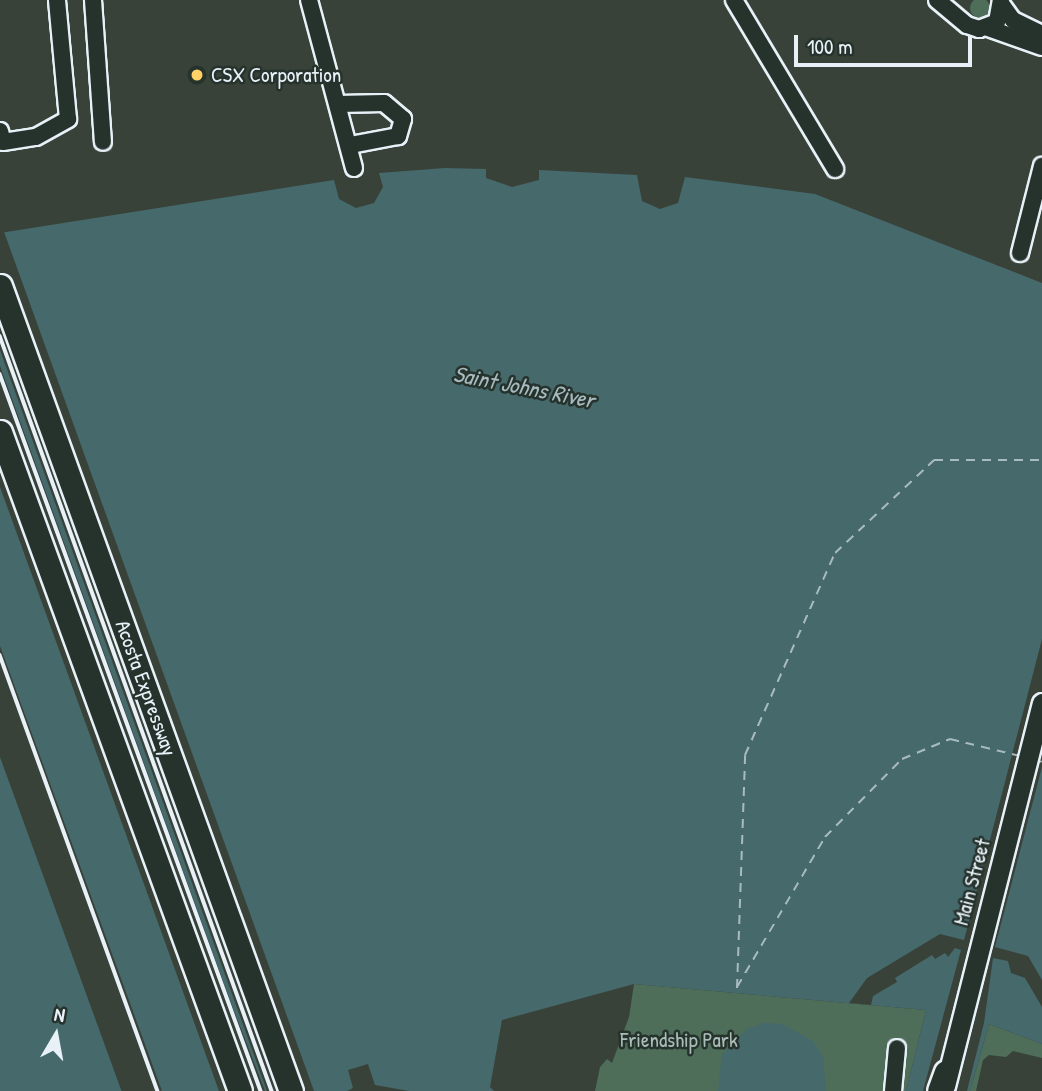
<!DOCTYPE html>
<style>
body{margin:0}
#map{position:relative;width:1042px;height:1091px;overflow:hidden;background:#394238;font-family:"Patrick Hand",sans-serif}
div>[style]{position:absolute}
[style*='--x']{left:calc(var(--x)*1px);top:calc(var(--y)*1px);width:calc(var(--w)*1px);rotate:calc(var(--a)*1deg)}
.green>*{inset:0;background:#4e6e59}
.round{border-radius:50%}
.water>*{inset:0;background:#46696c}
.pier>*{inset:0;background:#394238;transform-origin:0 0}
.ferry>*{height:2px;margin-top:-1px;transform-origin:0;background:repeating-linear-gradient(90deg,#a7bbc0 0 9px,transparent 0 16px)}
.roads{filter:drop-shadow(2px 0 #e8f1f8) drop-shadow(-2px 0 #e8f1f8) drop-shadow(0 2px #e8f1f8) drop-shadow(0 -2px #e8f1f8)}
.minor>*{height:16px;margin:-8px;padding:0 8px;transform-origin:8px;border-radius:8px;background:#26332d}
.major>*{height:19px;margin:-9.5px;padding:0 9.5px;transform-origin:9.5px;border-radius:9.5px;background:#26332d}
.highway>*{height:23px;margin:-11.5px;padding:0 11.5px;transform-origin:11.5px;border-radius:11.5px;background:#26332d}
.rail>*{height:3.5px;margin:-1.75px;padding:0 1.75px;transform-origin:1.75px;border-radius:1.75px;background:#e8f1f8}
.dots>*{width:19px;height:19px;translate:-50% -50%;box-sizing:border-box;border:4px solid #26332d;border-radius:50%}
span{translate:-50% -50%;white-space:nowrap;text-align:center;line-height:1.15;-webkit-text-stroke:5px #26332d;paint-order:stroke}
.poi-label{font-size:21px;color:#e8f1f8}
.left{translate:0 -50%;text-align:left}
.street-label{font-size:21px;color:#e8f1f8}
.park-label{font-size:21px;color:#aabdb8}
.water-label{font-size:23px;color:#a7bbc0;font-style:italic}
.north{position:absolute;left:21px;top:1000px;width:70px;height:70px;-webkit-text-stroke:5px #26332d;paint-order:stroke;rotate:10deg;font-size:19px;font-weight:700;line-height:28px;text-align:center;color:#e8f1f8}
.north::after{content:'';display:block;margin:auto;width:24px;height:32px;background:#e8f1f8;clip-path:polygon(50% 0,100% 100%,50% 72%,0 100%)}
.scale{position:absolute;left:794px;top:35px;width:178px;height:32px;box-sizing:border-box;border:4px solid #e8f1f8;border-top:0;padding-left:9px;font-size:21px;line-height:24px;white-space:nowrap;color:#e8f1f8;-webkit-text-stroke:5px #26332d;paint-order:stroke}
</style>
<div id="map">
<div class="green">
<div class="round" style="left:970px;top:-2px;width:20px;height:20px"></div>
<div style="clip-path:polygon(634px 984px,926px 1010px,906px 1091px,595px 1091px,600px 1067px,607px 1059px,612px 1063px,629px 1017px)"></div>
<div style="clip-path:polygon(989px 1024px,1042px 1044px,1042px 1058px,1013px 1051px,1006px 1057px,989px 1055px,983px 1060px,976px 1091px,970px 1091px)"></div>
</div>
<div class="water">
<div style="clip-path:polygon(445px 168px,486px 169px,486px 178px,512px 187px,539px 180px,539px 170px,637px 175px,642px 201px,660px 209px,678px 203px,685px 177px,815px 194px,1042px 283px,1042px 1044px,989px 1024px,970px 1091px,906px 1091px,926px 1010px,634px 984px,502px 1020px,490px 1087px,494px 1091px,409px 1091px,375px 1085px,368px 1064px,348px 1070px,353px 1088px,347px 1091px,0 1091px,0 233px,334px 180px,339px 199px,356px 208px,374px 203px,383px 187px,379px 173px)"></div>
<div style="clip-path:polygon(764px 1023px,782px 1024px,813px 1041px,823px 1056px,826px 1091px,718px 1091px,722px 1054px,747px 1029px)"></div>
</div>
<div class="pier">
<div style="clip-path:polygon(0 229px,3px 229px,314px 1091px,267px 1091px,0 350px)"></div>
<div style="clip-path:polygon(0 366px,231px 1003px,265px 1091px,219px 1091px,0 487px)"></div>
<div style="clip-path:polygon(1042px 639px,1042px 767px,995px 947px,1028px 956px,1042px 980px,1042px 1007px,1025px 978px,1011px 973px,1008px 961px,993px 958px,984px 1023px,967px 1091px,923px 1091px,961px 950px,955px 948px,948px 957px,945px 953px,935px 959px,932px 955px,895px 978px,897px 982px,873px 996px,871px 1005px,849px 1003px,867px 978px,940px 934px,964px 940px)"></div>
<div style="left:0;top:646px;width:473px;height:38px;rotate:70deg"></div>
</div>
<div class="ferry">
<div style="--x:1036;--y:760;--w:6;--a:18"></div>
<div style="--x:737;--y:987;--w:174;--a:-59.6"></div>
<div style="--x:825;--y:837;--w:110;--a:-45.4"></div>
<div style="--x:902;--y:759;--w:52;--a:-22.6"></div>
<div style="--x:950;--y:739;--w:72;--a:13.7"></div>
<div style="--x:737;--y:988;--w:233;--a:-88"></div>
<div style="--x:745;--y:755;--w:221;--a:-66"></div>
<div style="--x:835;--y:553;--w:136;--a:-43.2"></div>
<div style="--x:934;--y:460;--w:108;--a:0"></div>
</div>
<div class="roads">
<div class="minor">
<div style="--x:93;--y:0;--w:142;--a:86"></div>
<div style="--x:309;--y:0;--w:174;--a:75"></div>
<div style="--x:734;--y:0;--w:197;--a:59.1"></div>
<div style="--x:937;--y:0;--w:39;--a:40"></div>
<div style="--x:967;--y:25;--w:13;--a:18"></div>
<div style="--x:979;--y:29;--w:19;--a:-21"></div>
<div style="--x:997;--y:22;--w:22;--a:-80"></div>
<div style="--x:1002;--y:5;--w:19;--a:54"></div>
<div style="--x:1013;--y:20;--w:32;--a:26"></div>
<div style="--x:988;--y:28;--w:57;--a:19.4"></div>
<div style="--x:338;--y:104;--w:46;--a:-1.2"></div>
<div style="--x:384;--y:103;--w:25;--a:40"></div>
<div style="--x:403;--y:119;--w:18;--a:106"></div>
<div style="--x:398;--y:136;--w:49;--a:169.4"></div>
<div style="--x:0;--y:131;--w:11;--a:75"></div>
<div style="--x:3;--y:142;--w:33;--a:-9"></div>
<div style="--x:36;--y:137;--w:37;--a:-29"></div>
<div style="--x:68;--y:119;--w:120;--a:-95.3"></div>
<div style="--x:1020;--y:253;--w:90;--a:-75.8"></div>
<div style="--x:893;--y:1091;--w:43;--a:-84.7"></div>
</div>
<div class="major">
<div style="--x:945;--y:1086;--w:395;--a:-75.8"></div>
</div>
<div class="highway">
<div style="--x:0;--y:286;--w:856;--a:70.13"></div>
<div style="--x:0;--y:432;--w:701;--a:69.99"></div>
<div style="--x:939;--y:1091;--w:20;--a:-70"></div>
</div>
</div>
<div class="rail">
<div style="--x:0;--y:336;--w:803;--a:70.19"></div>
<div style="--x:0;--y:374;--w:763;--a:70"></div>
<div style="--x:0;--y:655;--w:464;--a:70.1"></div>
</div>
<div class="dots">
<div style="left:197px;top:75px;background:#ffd166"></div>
</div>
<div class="poi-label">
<span class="left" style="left:211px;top:75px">CSX Corporation</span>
</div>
<div class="street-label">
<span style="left:146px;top:688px;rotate:70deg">Acosta Expressway</span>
<span style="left:972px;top:882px;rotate:-75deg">Main Street</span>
</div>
<div class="park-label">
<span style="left:679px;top:1040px">Friendship Park</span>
</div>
<div class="water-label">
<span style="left:524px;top:387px;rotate:11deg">Saint Johns River</span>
</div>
<div class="north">N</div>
<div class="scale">100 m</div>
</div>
